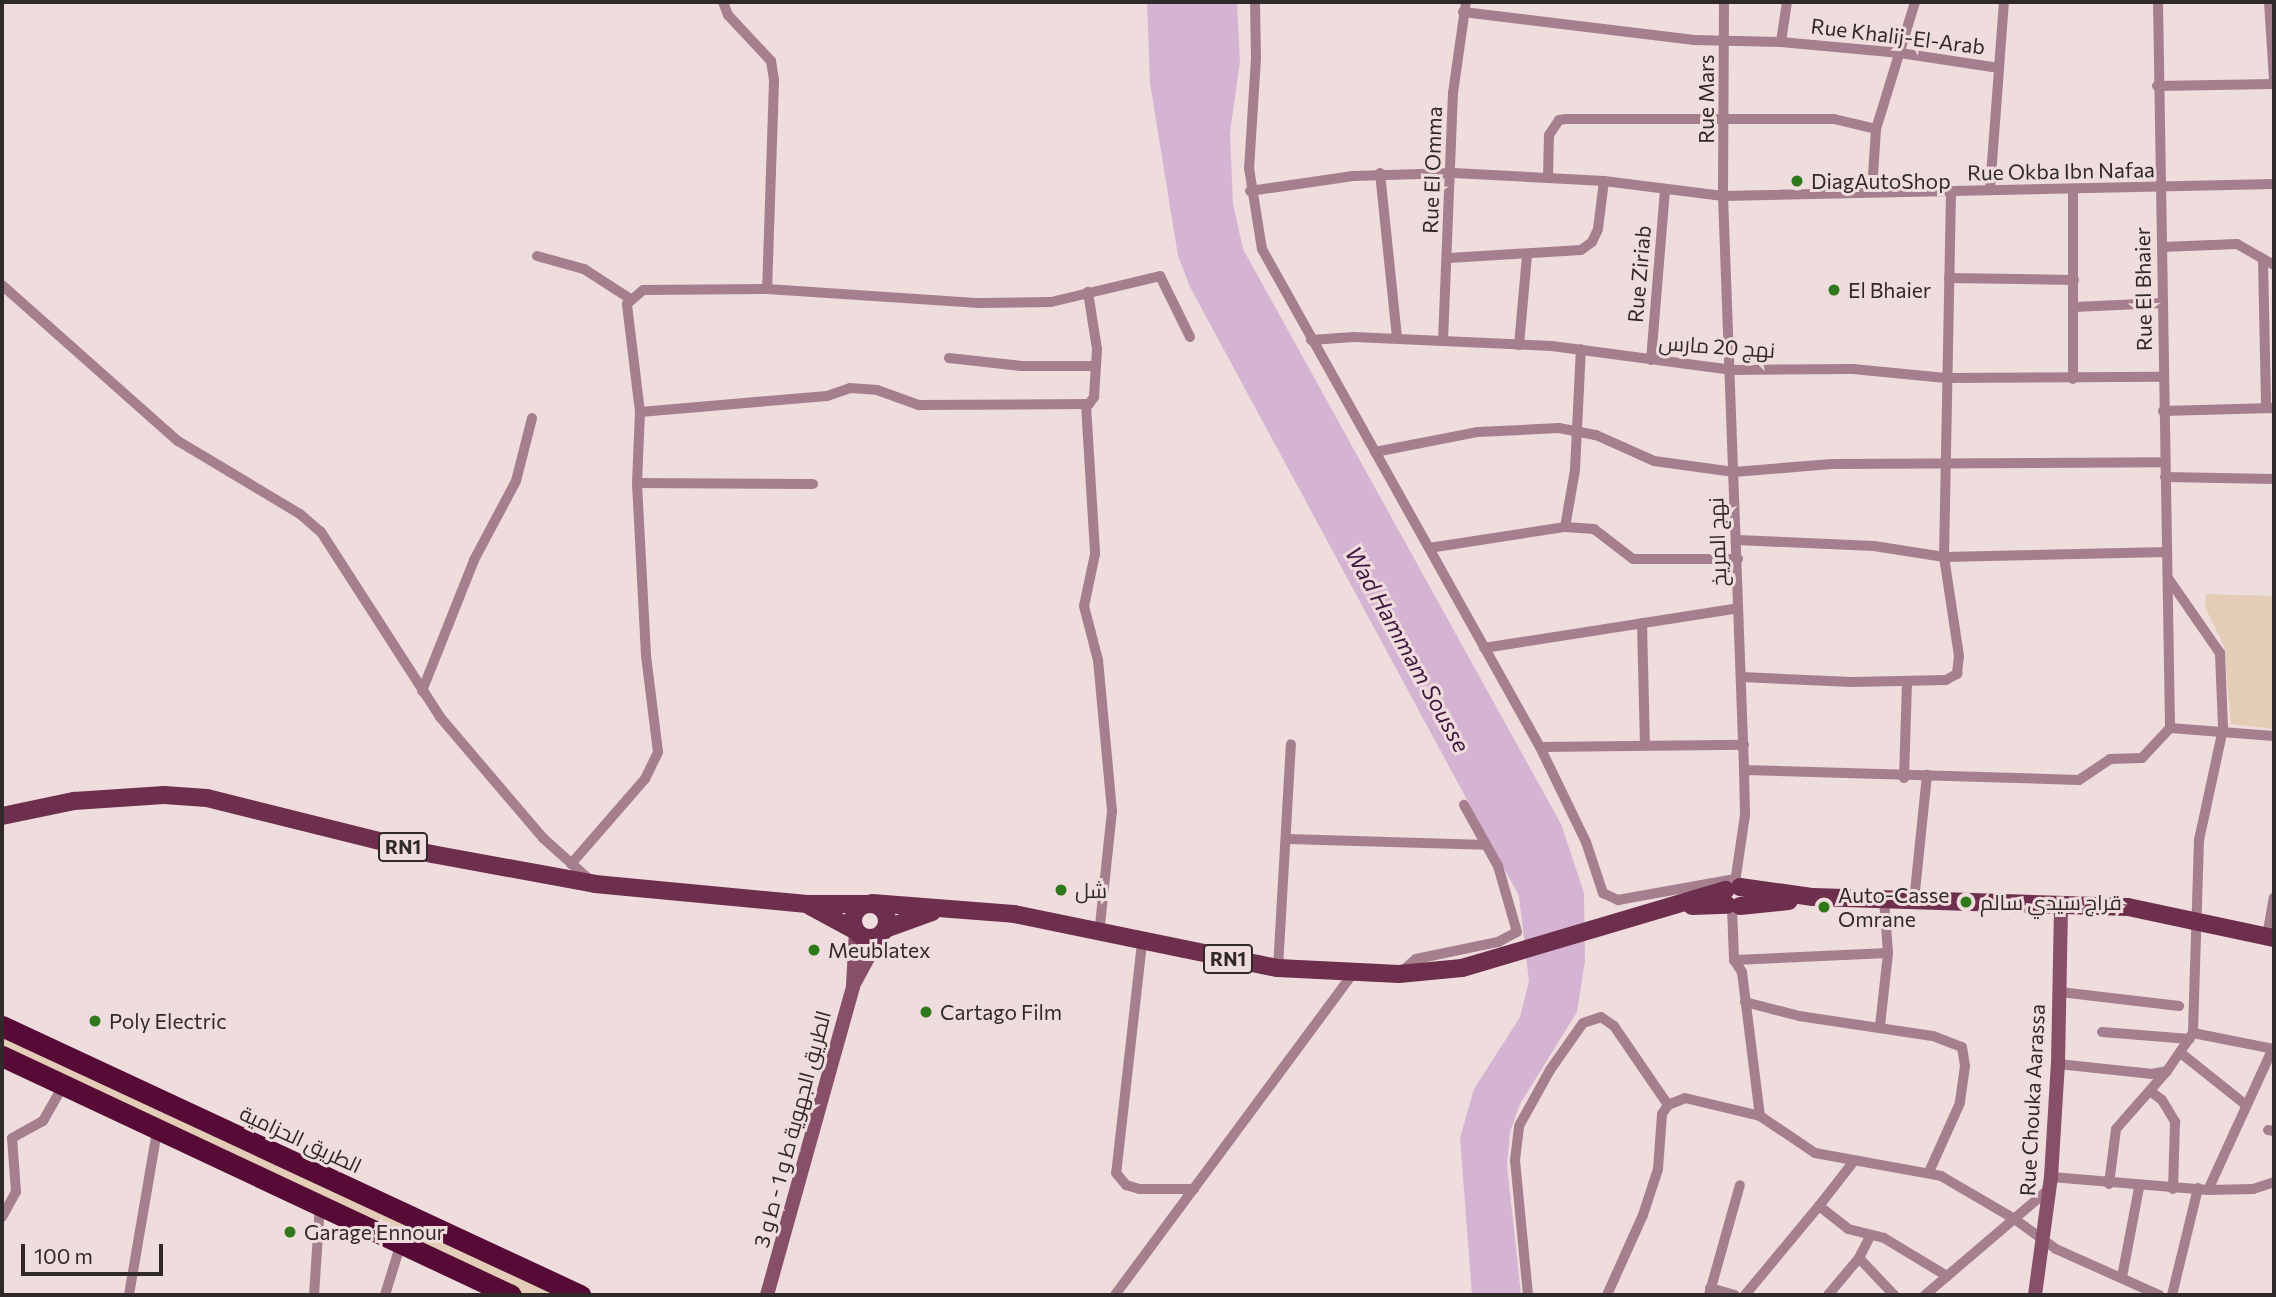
<!DOCTYPE html>
<meta charset="utf-8">
<style>
body{margin:0}
#map{position:relative;width:2276px;height:1297px;overflow:hidden;background:#efdcdc;font-family:Commissioner,Cairo,sans-serif}
div>[style]{position:absolute}
[style*='--x']{left:calc(var(--x)*1px);top:calc(var(--y)*1px);width:calc(var(--w)*1px);rotate:calc(var(--a)*1deg)}
.green>*{inset:0;background:#e3cdb7}
.water>*{inset:0;background:#d5b4d3}
.street>*{height:10px;margin:-5px;padding:0 5px;transform-origin:5px;border-radius:5px;background:#a67f8f}
.secondary>*{height:14px;margin:-7px;padding:0 7px;transform-origin:7px;border-radius:7px;background:#875068}
.primary>*{height:18px;margin:-9px;padding:0 9px;transform-origin:9px;border-radius:9px;background:#6e2e4d}
.primary>.ring{margin:-9px;padding:0;box-sizing:content-box;background:none;border:18px solid #6e2e4d;border-radius:50%}
.highway>*{height:21px;margin:-10.5px;padding:0 10.5px;transform-origin:10.5px;border-radius:10.5px;background:#580a36}
.dots>*{width:19px;height:19px;translate:-50% -50%;box-sizing:border-box;border:4px solid #efdcdc;border-radius:50%}
span{translate:-50% -50%;white-space:nowrap;text-align:center;line-height:1.15;-webkit-text-stroke:6px #efdcdc;paint-order:stroke}
.shield-label span{padding:2px 5px;background:#efdcdc;border:2px solid;border-radius:5px;-webkit-text-stroke-width:0}
.shield-label{font-size:19px;color:#302929;font-weight:700}
.street-label{font-size:21px;color:#302929}
.poi-label{font-size:21px;color:#302929}
.left{translate:0 -50%;text-align:left}
.water-label{font-size:23px;color:#411840;font-style:italic}
.frame{position:absolute;inset:0;border:4px solid #302929;pointer-events:none}
.scale{position:absolute;left:21px;top:1244px;width:142px;height:32px;box-sizing:border-box;border:4px solid #302929;border-top:0;padding-left:9px;font-size:21px;line-height:24px;white-space:nowrap;color:#302929;-webkit-text-stroke:5px #efdcdc;paint-order:stroke}
</style>
<div id="map">
<div class="green">
<div style="clip-path:polygon(2206px 594px,2274px 596px,2274px 729px,2231px 724px,2224px 646px,2205px 607px)"></div>
<div style="clip-path:polygon(2px 1031px,567px 1295px,523px 1295px,482px 1276px,2px 1049px)"></div>
</div>
<div class="water">
<div style="clip-path:polygon(1147px 2px,1237px 2px,1240px 61px,1230px 133px,1233px 204px,1243px 249px,1561px 824px,1584px 893px,1585px 961px,1577px 1012px,1520px 1104px,1510px 1132px,1507px 1165px,1521px 1295px,1472px 1295px,1460px 1138px,1474px 1089px,1520px 1017px,1529px 981px,1519px 896px,1190px 287px,1178px 256px,1150px 83px)"></div>
</div>
<div class="street">
<div style="--x:723;--y:2;--w:14;--a:69"></div>
<div style="--x:728;--y:15;--w:63;--a:46.9"></div>
<div style="--x:771;--y:61;--w:20;--a:81"></div>
<div style="--x:774;--y:81;--w:208;--a:91.9"></div>
<div style="--x:767;--y:289;--w:213;--a:3.8"></div>
<div style="--x:980;--y:303;--w:71;--a:-0.8"></div>
<div style="--x:1051;--y:302;--w:112;--a:-13.4"></div>
<div style="--x:1160;--y:276;--w:68;--a:63.8"></div>
<div style="--x:1255;--y:2;--w:56;--a:89"></div>
<div style="--x:1256;--y:58;--w:110;--a:93.6"></div>
<div style="--x:1249;--y:168;--w:82;--a:80.9"></div>
<div style="--x:1262;--y:249;--w:570;--a:60.83"></div>
<div style="--x:1540;--y:747;--w:106;--a:64.2"></div>
<div style="--x:1586;--y:842;--w:54;--a:71.6"></div>
<div style="--x:1603;--y:893;--w:17;--a:25"></div>
<div style="--x:1618;--y:900;--w:119;--a:-10.2"></div>
<div style="--x:1724;--y:2;--w:194;--a:90.3"></div>
<div style="--x:1723;--y:196;--w:574;--a:87.9"></div>
<div style="--x:1744;--y:770;--w:45;--a:88.7"></div>
<div style="--x:1745;--y:815;--w:69;--a:98.4"></div>
<div style="--x:2158;--y:2;--w:726;--a:89.05"></div>
<div style="--x:2170;--y:728;--w:104;--a:4.4"></div>
<div style="--x:2269;--y:2;--w:78;--a:86.3"></div>
<div style="--x:1463;--y:12;--w:233;--a:6.9"></div>
<div style="--x:1694;--y:40;--w:87;--a:1.3"></div>
<div style="--x:1781;--y:42;--w:120;--a:5.3"></div>
<div style="--x:1900;--y:53;--w:100;--a:8.6"></div>
<div style="--x:1999;--y:68;--w:66;--a:-85.7"></div>
<div style="--x:1781;--y:42;--w:40;--a:-81.5"></div>
<div style="--x:2157;--y:86;--w:117;--a:-1"></div>
<div style="--x:1380;--y:173;--w:166;--a:84.1"></div>
<div style="--x:1548;--y:178;--w:43;--a:-88.7"></div>
<div style="--x:1549;--y:135;--w:18;--a:-56"></div>
<div style="--x:1559;--y:120;--w:7;--a:-8"></div>
<div style="--x:1566;--y:119;--w:268;--a:0"></div>
<div style="--x:1834;--y:119;--w:43;--a:13.4"></div>
<div style="--x:1990;--y:189;--w:121;--a:-85.7"></div>
<div style="--x:1872;--y:190;--w:61;--a:-86.2"></div>
<div style="--x:1876;--y:129;--w:133;--a:-72.9"></div>
<div style="--x:1250;--y:191;--w:104;--a:-8.3"></div>
<div style="--x:1353;--y:176;--w:100;--a:-1.7"></div>
<div style="--x:1453;--y:173;--w:151;--a:3"></div>
<div style="--x:1604;--y:181;--w:120;--a:7.2"></div>
<div style="--x:1723;--y:196;--w:551;--a:-1.25"></div>
<div style="--x:2162;--y:247;--w:75;--a:-2.3"></div>
<div style="--x:2237;--y:244;--w:43;--a:29.6"></div>
<div style="--x:537;--y:256;--w:49;--a:15.5"></div>
<div style="--x:584;--y:269;--w:54;--a:32.8"></div>
<div style="--x:1449;--y:258;--w:132;--a:-3.5"></div>
<div style="--x:1581;--y:250;--w:14;--a:-36"></div>
<div style="--x:1592;--y:242;--w:14;--a:-65"></div>
<div style="--x:1598;--y:229;--w:48;--a:-82.9"></div>
<div style="--x:2263;--y:260;--w:148;--a:88.8"></div>
<div style="--x:1949;--y:278;--w:125;--a:0.9"></div>
<div style="--x:2;--y:285;--w:235;--a:41.6"></div>
<div style="--x:178;--y:441;--w:142;--a:30.9"></div>
<div style="--x:300;--y:514;--w:28;--a:41"></div>
<div style="--x:321;--y:532;--w:220;--a:57.2"></div>
<div style="--x:440;--y:717;--w:159;--a:49.6"></div>
<div style="--x:543;--y:838;--w:63;--a:41.8"></div>
<div style="--x:2074;--y:307;--w:89;--a:-2.6"></div>
<div style="--x:1311;--y:340;--w:43;--a:-4"></div>
<div style="--x:1354;--y:337;--w:198;--a:2.6"></div>
<div style="--x:1552;--y:346;--w:182;--a:7.6"></div>
<div style="--x:1732;--y:370;--w:121;--a:-0.5"></div>
<div style="--x:1853;--y:369;--w:93;--a:5.5"></div>
<div style="--x:1946;--y:378;--w:218;--a:-0.3"></div>
<div style="--x:1443;--y:341;--w:248;--a:-87.7"></div>
<div style="--x:1453;--y:93;--w:92;--a:-81.9"></div>
<div style="--x:1519;--y:345;--w:90;--a:-84.9"></div>
<div style="--x:949;--y:358;--w:73;--a:6.3"></div>
<div style="--x:1022;--y:366;--w:74;--a:0"></div>
<div style="--x:1651;--y:360;--w:170;--a:-85.3"></div>
<div style="--x:2073;--y:379;--w:190;--a:-90"></div>
<div style="--x:1086;--y:405;--w:149;--a:86.5"></div>
<div style="--x:1095;--y:554;--w:53;--a:101.9"></div>
<div style="--x:1084;--y:606;--w:56;--a:75.5"></div>
<div style="--x:1098;--y:660;--w:152;--a:84.7"></div>
<div style="--x:1112;--y:811;--w:124;--a:96"></div>
<div style="--x:2163;--y:411;--w:111;--a:-1.5"></div>
<div style="--x:640;--y:412;--w:188;--a:-4.9"></div>
<div style="--x:827;--y:396;--w:24;--a:-19"></div>
<div style="--x:850;--y:388;--w:27;--a:4"></div>
<div style="--x:877;--y:390;--w:45;--a:19.7"></div>
<div style="--x:919;--y:405;--w:170;--a:-0.3"></div>
<div style="--x:1089;--y:404;--w:9;--a:-54"></div>
<div style="--x:1094;--y:397;--w:48;--a:-86.4"></div>
<div style="--x:1097;--y:349;--w:58;--a:-99"></div>
<div style="--x:1375;--y:452;--w:105;--a:-11"></div>
<div style="--x:1478;--y:432;--w:81;--a:-2.8"></div>
<div style="--x:1559;--y:428;--w:38;--a:11"></div>
<div style="--x:1596;--y:435;--w:64;--a:24.1"></div>
<div style="--x:1654;--y:461;--w:81;--a:7.8"></div>
<div style="--x:1734;--y:472;--w:98;--a:-4.7"></div>
<div style="--x:1832;--y:464;--w:333;--a:-0.3"></div>
<div style="--x:2165;--y:477;--w:109;--a:1.1"></div>
<div style="--x:637;--y:483;--w:176;--a:0.3"></div>
<div style="--x:1565;--y:527;--w:29;--a:4"></div>
<div style="--x:1594;--y:529;--w:49;--a:37.6"></div>
<div style="--x:1633;--y:559;--w:105;--a:0"></div>
<div style="--x:1737;--y:540;--w:137;--a:2.5"></div>
<div style="--x:1874;--y:546;--w:71;--a:8.9"></div>
<div style="--x:1944;--y:557;--w:223;--a:-1.3"></div>
<div style="--x:1429;--y:548;--w:138;--a:-8.8"></div>
<div style="--x:1565;--y:527;--w:58;--a:-80"></div>
<div style="--x:1575;--y:470;--w:121;--a:-87.2"></div>
<div style="--x:2168;--y:578;--w:91;--a:55.3"></div>
<div style="--x:2220;--y:653;--w:76;--a:87.7"></div>
<div style="--x:2223;--y:729;--w:114;--a:102.2"></div>
<div style="--x:2199;--y:840;--w:193;--a:91.8"></div>
<div style="--x:1642;--y:623;--w:122;--a:88.6"></div>
<div style="--x:1484;--y:648;--w:257;--a:-8.9"></div>
<div style="--x:1742;--y:677;--w:110;--a:2.6"></div>
<div style="--x:1852;--y:682;--w:94;--a:-1.2"></div>
<div style="--x:1946;--y:680;--w:13;--a:-29"></div>
<div style="--x:1957;--y:674;--w:18;--a:-84"></div>
<div style="--x:1959;--y:656;--w:100;--a:-98.6"></div>
<div style="--x:1944;--y:557;--w:364;--a:-88.9"></div>
<div style="--x:422;--y:691;--w:141;--a:-68.3"></div>
<div style="--x:474;--y:560;--w:89;--a:-62"></div>
<div style="--x:516;--y:481;--w:65;--a:-75.7"></div>
<div style="--x:1540;--y:747;--w:204;--a:-0.6"></div>
<div style="--x:1744;--y:770;--w:335;--a:1.7"></div>
<div style="--x:2079;--y:780;--w:37;--a:-34"></div>
<div style="--x:2110;--y:759;--w:32;--a:-2"></div>
<div style="--x:2142;--y:758;--w:41;--a:-47"></div>
<div style="--x:1904;--y:778;--w:97;--a:-88.2"></div>
<div style="--x:1288;--y:839;--w:198;--a:1.7"></div>
<div style="--x:571;--y:864;--w:113;--a:-49"></div>
<div style="--x:645;--y:779;--w:30;--a:-64"></div>
<div style="--x:658;--y:752;--w:98;--a:-97.1"></div>
<div style="--x:646;--y:655;--w:172;--a:-93"></div>
<div style="--x:637;--y:483;--w:71;--a:-87.6"></div>
<div style="--x:640;--y:412;--w:109;--a:-96.9"></div>
<div style="--x:627;--y:304;--w:21;--a:-41"></div>
<div style="--x:643;--y:290;--w:124;--a:-0.5"></div>
<div style="--x:1914;--y:901;--w:127;--a:-84.1"></div>
<div style="--x:1732;--y:907;--w:53;--a:87.8"></div>
<div style="--x:1734;--y:960;--w:14;--a:56"></div>
<div style="--x:1742;--y:972;--w:145;--a:82.9"></div>
<div style="--x:2267;--y:936;--w:39;--a:-80"></div>
<div style="--x:1142;--y:943;--w:231;--a:96.4"></div>
<div style="--x:1116;--y:1173;--w:16;--a:50"></div>
<div style="--x:1126;--y:1185;--w:14;--a:17"></div>
<div style="--x:1139;--y:1189;--w:55;--a:0"></div>
<div style="--x:1734;--y:960;--w:154;--a:-2.6"></div>
<div style="--x:1278;--y:968;--w:224;--a:-86.7"></div>
<div style="--x:1401;--y:972;--w:20;--a:-41"></div>
<div style="--x:1416;--y:959;--w:84;--a:-11.7"></div>
<div style="--x:1498;--y:942;--w:21;--a:-28"></div>
<div style="--x:1517;--y:932;--w:69;--a:-106.1"></div>
<div style="--x:1498;--y:866;--w:70;--a:-119.1"></div>
<div style="--x:2060;--y:992;--w:120;--a:6.7"></div>
<div style="--x:1745;--y:1002;--w:56;--a:14.5"></div>
<div style="--x:1799;--y:1016;--w:135;--a:8.5"></div>
<div style="--x:1933;--y:1036;--w:31;--a:21"></div>
<div style="--x:1962;--y:1047;--w:19;--a:81"></div>
<div style="--x:1965;--y:1066;--w:37;--a:98"></div>
<div style="--x:1960;--y:1103;--w:76;--a:114.2"></div>
<div style="--x:1880;--y:1026;--w:73;--a:-83.7"></div>
<div style="--x:1888;--y:953;--w:54;--a:-94.2"></div>
<div style="--x:2102;--y:1032;--w:88;--a:4.5"></div>
<div style="--x:2182;--y:1054;--w:82;--a:38.6"></div>
<div style="--x:2058;--y:1064;--w:95;--a:6.1"></div>
<div style="--x:2152;--y:1074;--w:15;--a:-11"></div>
<div style="--x:2167;--y:1071;--w:46;--a:-55.6"></div>
<div style="--x:2193;--y:1033;--w:83;--a:11.2"></div>
<div style="--x:2150;--y:1091;--w:15;--a:37"></div>
<div style="--x:2162;--y:1100;--w:26;--a:59"></div>
<div style="--x:2175;--y:1122;--w:67;--a:91.7"></div>
<div style="--x:2268;--y:1130;--w:6;--a:9"></div>
<div style="--x:1854;--y:1161;--w:57;--a:127.9"></div>
<div style="--x:1819;--y:1206;--w:37;--a:38"></div>
<div style="--x:1848;--y:1229;--w:37;--a:14"></div>
<div style="--x:1884;--y:1238;--w:74;--a:31.1"></div>
<div style="--x:2051;--y:1177;--w:158;--a:4.7"></div>
<div style="--x:2208;--y:1190;--w:45;--a:-1.3"></div>
<div style="--x:2253;--y:1189;--w:22;--a:-18"></div>
<div style="--x:2109;--y:1184;--w:55;--a:-82.7"></div>
<div style="--x:2116;--y:1129;--w:77;--a:-48.7"></div>
<div style="--x:2208;--y:1190;--w:156;--a:-65.4"></div>
<div style="--x:2;--y:1217;--w:29;--a:-61"></div>
<div style="--x:16;--y:1192;--w:54;--a:-94.2"></div>
<div style="--x:12;--y:1138;--w:35;--a:-29"></div>
<div style="--x:43;--y:1121;--w:40;--a:-60.3"></div>
<div style="--x:1859;--y:1258;--w:51;--a:46.6"></div>
<div style="--x:2122;--y:1277;--w:91;--a:-79.2"></div>
<div style="--x:1710;--y:1288;--w:26;--a:16"></div>
<div style="--x:129;--y:1295;--w:166;--a:-80.3"></div>
<div style="--x:314;--y:1295;--w:90;--a:-86.2"></div>
<div style="--x:385;--y:1295;--w:54;--a:-72.9"></div>
<div style="--x:1115;--y:1295;--w:402;--a:-53.5"></div>
<div style="--x:1528;--y:1295;--w:136;--a:-95.5"></div>
<div style="--x:1515;--y:1160;--w:34;--a:-83"></div>
<div style="--x:1519;--y:1126;--w:64;--a:-61"></div>
<div style="--x:1550;--y:1070;--w:57;--a:-54.9"></div>
<div style="--x:1583;--y:1023;--w:19;--a:-18"></div>
<div style="--x:1601;--y:1017;--w:16;--a:35"></div>
<div style="--x:1614;--y:1026;--w:96;--a:55.6"></div>
<div style="--x:1607;--y:1295;--w:88;--a:-65.8"></div>
<div style="--x:1643;--y:1215;--w:48;--a:-71.9"></div>
<div style="--x:1658;--y:1169;--w:55;--a:-85.8"></div>
<div style="--x:1662;--y:1114;--w:11;--a:-56"></div>
<div style="--x:1668;--y:1105;--w:18;--a:-22"></div>
<div style="--x:1685;--y:1098;--w:77;--a:13.5"></div>
<div style="--x:1760;--y:1116;--w:66;--a:33.9"></div>
<div style="--x:1815;--y:1153;--w:128;--a:10.3"></div>
<div style="--x:1941;--y:1176;--w:83;--a:30.3"></div>
<div style="--x:2013;--y:1218;--w:53;--a:35.8"></div>
<div style="--x:2056;--y:1249;--w:113;--a:24.1"></div>
<div style="--x:1709;--y:1295;--w:114;--a:-74.3"></div>
<div style="--x:1745;--y:1295;--w:116;--a:-50.3"></div>
<div style="--x:1828;--y:1295;--w:48;--a:-50"></div>
<div style="--x:1859;--y:1258;--w:25;--a:-63"></div>
<div style="--x:1925;--y:1295;--w:163;--a:-40.5"></div>
<div style="--x:2172;--y:1295;--w:110;--a:-76.3"></div>
</div>
<div class="secondary">
<div style="--x:855;--y:982;--w:55;--a:-61.6"></div>
<div style="--x:767;--y:1295;--w:321;--a:-74.4"></div>
<div style="--x:853;--y:986;--w:55;--a:-86.9"></div>
<div style="--x:2035;--y:1295;--w:119;--a:-82.3"></div>
<div style="--x:2051;--y:1177;--w:113;--a:-86.5"></div>
<div style="--x:2058;--y:1064;--w:158;--a:-88.9"></div>
</div>
<div class="primary">
<div style="--x:2;--y:816;--w:74;--a:-11.8"></div>
<div style="--x:74;--y:801;--w:90;--a:-3.8"></div>
<div style="--x:164;--y:795;--w:43;--a:4"></div>
<div style="--x:207;--y:798;--w:232;--a:14"></div>
<div style="--x:432;--y:854;--w:166;--a:10.4"></div>
<div style="--x:595;--y:884;--w:213;--a:5.4"></div>
<div style="--x:807;--y:904;--w:59;--a:0"></div>
<div style="--x:1740;--y:887;--w:74;--a:7.8"></div>
<div style="--x:1813;--y:897;--w:315;--a:1.8"></div>
<div style="--x:2128;--y:907;--w:149;--a:12"></div>
<div style="--x:872;--y:903;--w:142;--a:4.4"></div>
<div style="--x:1014;--y:914;--w:269;--a:11.6"></div>
<div style="--x:1278;--y:968;--w:121;--a:2.8"></div>
<div style="--x:1399;--y:974;--w:63;--a:-5.4"></div>
<div style="--x:1462;--y:968;--w:275;--a:-16.5"></div>
<div class="ring" style="left:853px;top:904px;width:16px;height:16px"></div>
<div style="--x:810;--y:906;--w:52;--a:28.5"></div>
<div style="--x:1692;--y:906;--w:35;--a:-2"></div>
<div style="--x:1740;--y:906;--w:49;--a:-5.8"></div>
<div style="--x:885;--y:929;--w:50;--a:-19.9"></div>
</div>
<div class="highway">
<div style="--x:2;--y:1026;--w:638;--a:24.96"></div>
<div style="--x:2;--y:1056;--w:562;--a:25.15"></div>
</div>
<div class="dots">
<div style="left:1797px;top:181px;background:#30781c"></div>
<div style="left:1834px;top:290px;background:#30781c"></div>
<div style="left:1061px;top:890px;background:#30781c"></div>
<div style="left:1966px;top:902px;background:#30781c"></div>
<div style="left:1824px;top:907px;background:#30781c"></div>
<div style="left:814px;top:950px;background:#30781c"></div>
<div style="left:926px;top:1012px;background:#30781c"></div>
<div style="left:95px;top:1021px;background:#30781c"></div>
<div style="left:290px;top:1232px;background:#30781c"></div>
</div>
<div class="shield-label">
<span style="left:403px;top:847px">RN1</span>
<span style="left:1228px;top:959px">RN1</span>
</div>
<div class="street-label">
<span style="left:1898px;top:36px;rotate:7deg">Rue Khalij-El-Arab</span>
<span style="left:1706px;top:99px;rotate:-90deg">Rue Mars</span>
<span style="left:1432px;top:170px;rotate:-88deg">Rue El Omma</span>
<span style="left:2061px;top:171px;rotate:-1deg">Rue Okba Ibn Nafaa</span>
<span style="left:1639px;top:274px;rotate:-85deg">Rue Ziriab</span>
<span style="left:2143px;top:289px;rotate:-91deg">Rue El Bhaier</span>
<span style="left:1717px;top:346px;rotate:4deg">نهج 20 مارس</span>
<span style="left:1717px;top:542px;rotate:-92deg">نهج المريخ</span>
<span style="left:2032px;top:1100px;rotate:-87deg">Rue Chouka Aarassa</span>
<span style="left:792px;top:1129px;rotate:-75deg">الطريق الجهوية ط و 1 - ط و 3</span>
<span style="left:301px;top:1139px;rotate:25deg">الطريق الحزامية</span>
</div>
<div class="poi-label">
<span class="left" style="left:1811px;top:181px">DiagAutoShop</span>
<span class="left" style="left:1848px;top:290px">El Bhaier</span>
<span class="left" style="left:1075px;top:890px">شل</span>
<span class="left" style="left:1838px;top:907px">Auto-Casse<br>Omrane</span>
<span class="left" style="left:1980px;top:902px">قراج سيدي سالم</span>
<span class="left" style="left:828px;top:950px">Meublatex</span>
<span class="left" style="left:940px;top:1012px">Cartago Film</span>
<span class="left" style="left:109px;top:1021px">Poly Electric</span>
<span class="left" style="left:304px;top:1232px">Garage Ennour</span>
</div>
<div class="water-label">
<span style="left:1408px;top:649px;rotate:61deg">Wad Hammam Sousse</span>
</div>
<div class="frame"></div>
<div class="scale">100 m</div>
</div>
